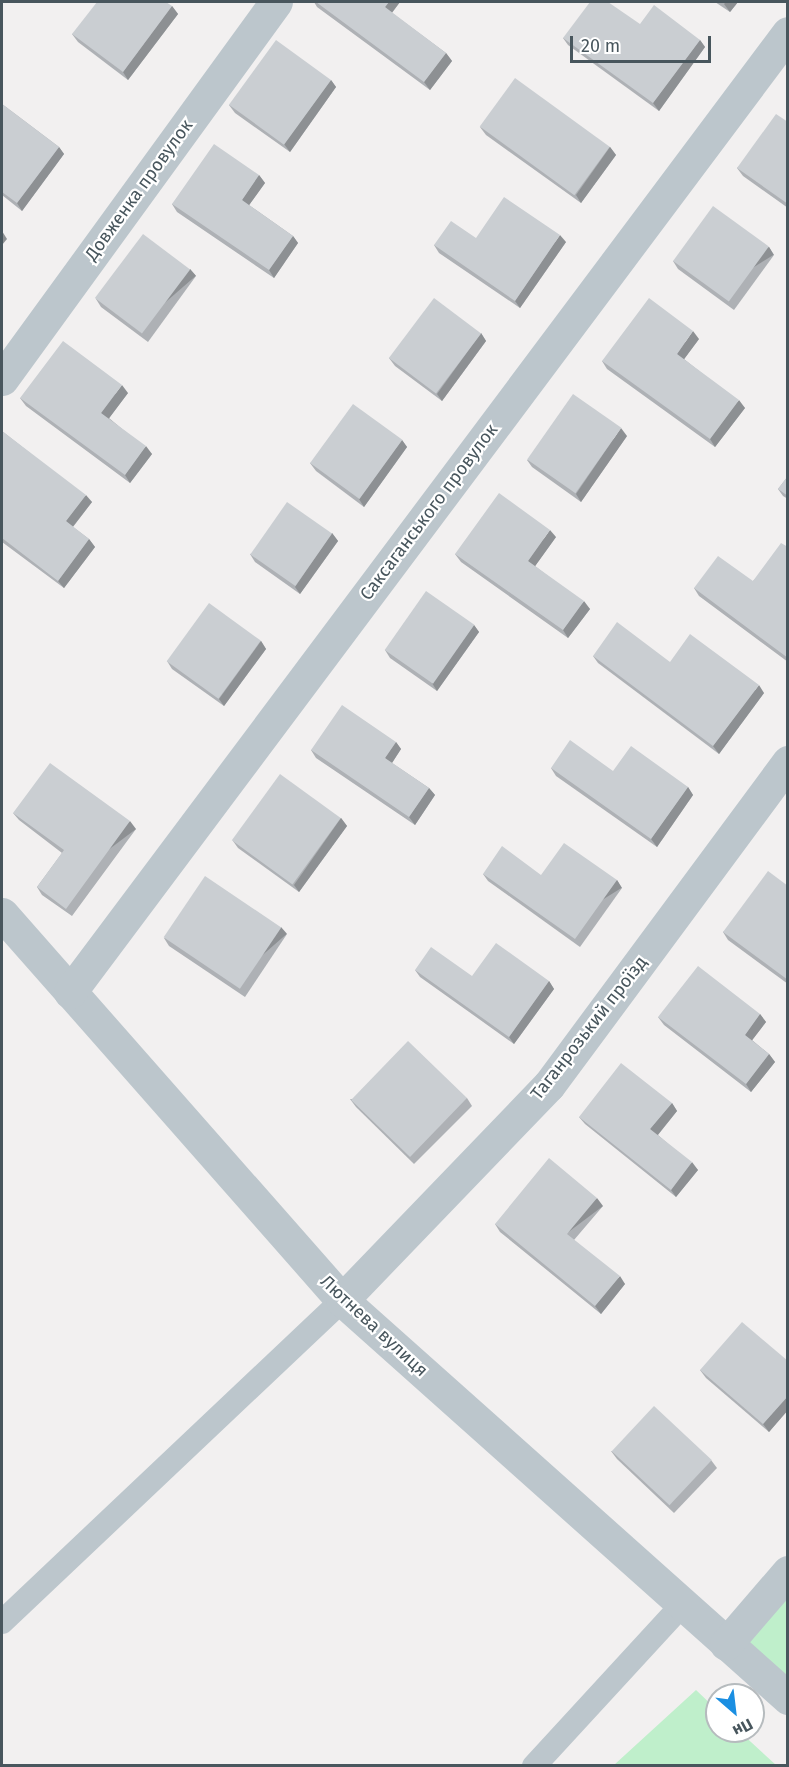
<!DOCTYPE html>
<meta charset="utf-8">
<style>
body{margin:0}
#map{position:relative;width:789px;height:1767px;overflow:hidden;background:#f2f0f0;font-family:"Fira Sans",sans-serif}
div>[style]{position:absolute}
[style*='--x']{left:calc(var(--x)*1px);top:calc(var(--y)*1px);width:calc(var(--w)*1px);rotate:calc(var(--a)*1deg)}
.green>*{inset:0;background:#bfefcb}
.lane>*{height:24px;margin:-12px;padding:0 12px;transform-origin:12px;border-radius:12px;background:#bcc6cc}
.street>*{height:33px;margin:-16.5px;padding:0 16.5px;transform-origin:16.5px;border-radius:16.5px;background:#bcc6cc}
.wall>*{inset:0;background:#aeb1b5}
.shaded-wall>*{inset:0;background:#8d9093;transform-origin:0 0}
.building>*{inset:0;background:#caced2;transform-origin:0 0}
span{translate:-50% -50%;white-space:nowrap;text-align:center;line-height:1.15;-webkit-text-stroke:4.5px #fff;paint-order:stroke}
.street-label{font-size:18px;color:#48565d}
.frame{position:absolute;inset:0;border:3px solid #48565d;pointer-events:none}
.north{position:absolute;left:705px;top:1683px;width:60px;height:60px;box-sizing:border-box;background:#fff;border:2px solid #b6bbbe;border-radius:50%;rotate:152deg;font-size:16px;font-weight:700;line-height:24px;text-align:center;color:#48565d}
.north::after{content:'';display:block;margin:auto;width:21px;height:27px;background:#1b8fe2;clip-path:polygon(50% 0,100% 100%,50% 72%,0 100%)}
.scale{position:absolute;left:570px;top:36px;width:141px;height:27px;box-sizing:border-box;border:3px solid #48565d;border-top:0;padding-left:8px;font-size:18px;line-height:21px;white-space:nowrap;color:#48565d;-webkit-text-stroke:4px #fff;paint-order:stroke}
</style>
<div id="map">
<div class="green">
<div style="clip-path:polygon(787px 1587px,787px 1686px,740px 1642px)"></div>
<div style="clip-path:polygon(696px 1690px,717px 1710px,717px 1731px,739px 1731px,776px 1765px,614px 1765px)"></div>
</div>
<div class="lane">
<div style="--x:2;--y:1622;--w:468;--a:-43.4"></div>
<div style="--x:534;--y:1766;--w:220;--a:-47.4"></div>
</div>
<div class="street">
<div style="--x:2;--y:379;--w:466;--a:-54"></div>
<div style="--x:2;--y:914;--w:514;--a:48.63"></div>
<div style="--x:342;--y:1300;--w:598;--a:41.74"></div>
<div style="--x:70;--y:992;--w:1198;--a:-53.18"></div>
<div style="--x:342;--y:1300;--w:298;--a:-46.1"></div>
<div style="--x:549;--y:1085;--w:402;--a:-53.5"></div>
<div style="--x:726;--y:1644;--w:95;--a:-49.3"></div>
</div>
<div class="wall">
<div style="clip-path:polygon(314px 2px,400px 2px,392px 13px,446px 53px,452px 61px,430px 90px,317px 7px)"></div>
<div style="clip-path:polygon(715px 2px,738px 2px,730px 12px)"></div>
<div style="clip-path:polygon(172px 6px,178px 14px,128px 80px,78px 42px,72px 34px)"></div>
<div style="clip-path:polygon(640px 24px,700px 40px,705px 47px,659px 111px,568px 45px,563px 38px)"></div>
<div style="clip-path:polygon(331px 80px,336px 87px,290px 152px,235px 113px,229px 105px)"></div>
<div style="clip-path:polygon(2px 104px,59px 147px,64px 154px,22px 211px,2px 195px)"></div>
<div style="clip-path:polygon(788px 122px,788px 208px,743px 176px,737px 168px)"></div>
<div style="clip-path:polygon(480px 127px,610px 147px,616px 155px,581px 203px,486px 135px)"></div>
<div style="clip-path:polygon(259px 175px,265px 183px,249px 205px,293px 236px,298px 243px,274px 278px,177px 212px,172px 204px)"></div>
<div style="clip-path:polygon(476px 238px,566px 242px,520px 308px,439px 253px,434px 245px)"></div>
<div style="clip-path:polygon(769px 247px,774px 255px,734px 310px,678px 269px,673px 261px)"></div>
<div style="clip-path:polygon(190px 269px,196px 276px,148px 342px,101px 307px,96px 299px)"></div>
<div style="clip-path:polygon(481px 333px,486px 341px,442px 401px,395px 366px,389px 358px)"></div>
<div style="clip-path:polygon(699px 339px,684px 359px,745px 408px,715px 447px,607px 369px,602px 361px)"></div>
<div style="clip-path:polygon(128px 393px,109px 418px,152px 454px,130px 483px,26px 406px,20px 398px)"></div>
<div style="clip-path:polygon(2px 431px,92px 502px,73px 527px,89px 539px,95px 547px,64px 588px,2px 542px)"></div>
<div style="clip-path:polygon(627px 436px,581px 502px,532px 467px,527px 460px)"></div>
<div style="clip-path:polygon(402px 440px,407px 447px,364px 507px,316px 471px,310px 463px)"></div>
<div style="clip-path:polygon(788px 476px,788px 499px,783px 496px,778px 489px)"></div>
<div style="clip-path:polygon(332px 533px,338px 541px,300px 594px,255px 562px,250px 554px)"></div>
<div style="clip-path:polygon(556px 537px,535px 566px,590px 609px,568px 638px,461px 562px,455px 554px)"></div>
<div style="clip-path:polygon(788px 547px,788px 662px,699px 596px,694px 588px,753px 581px)"></div>
<div style="clip-path:polygon(474px 625px,479px 632px,437px 691px,390px 658px,385px 650px)"></div>
<div style="clip-path:polygon(261px 641px,266px 649px,224px 706px,172px 669px,167px 661px)"></div>
<div style="clip-path:polygon(593px 656px,670px 662px,764px 693px,719px 754px,598px 663px)"></div>
<div style="clip-path:polygon(396px 742px,401px 749px,392px 763px,429px 788px,435px 795px,415px 825px,316px 758px,311px 750px)"></div>
<div style="clip-path:polygon(551px 768px,613px 771px,688px 787px,693px 795px,657px 847px,556px 776px)"></div>
<div style="clip-path:polygon(13px 813px,136px 829px,72px 916px,42px 895px,37px 887px,62px 853px,19px 820px)"></div>
<div style="clip-path:polygon(341px 818px,347px 826px,299px 892px,238px 848px,233px 841px)"></div>
<div style="clip-path:polygon(483px 874px,541px 875px,617px 880px,622px 888px,580px 947px,488px 881px)"></div>
<div style="clip-path:polygon(788px 886px,788px 984px,728px 940px,723px 932px)"></div>
<div style="clip-path:polygon(287px 934px,245px 997px,169px 946px,164px 938px)"></div>
<div style="clip-path:polygon(415px 970px,472px 976px,549px 981px,554px 989px,514px 1044px,420px 977px)"></div>
<div style="clip-path:polygon(760px 1014px,766px 1022px,752px 1040px,769px 1054px,775px 1062px,751px 1092px,664px 1025px,658px 1017px)"></div>
<div style="clip-path:polygon(467px 1098px,472px 1106px,414px 1164px,356px 1107px,350px 1099px)"></div>
<div style="clip-path:polygon(672px 1103px,677px 1111px,658px 1135px,698px 1170px,676px 1197px,585px 1124px,579px 1117px)"></div>
<div style="clip-path:polygon(603px 1206px,574px 1240px,625px 1284px,601px 1314px,500px 1232px,495px 1224px)"></div>
<div style="clip-path:polygon(788px 1361px,788px 1410px,769px 1432px,706px 1378px,700px 1370px)"></div>
<div style="clip-path:polygon(611px 1451px,711px 1460px,717px 1468px,674px 1513px,617px 1459px)"></div>
</div>
<div class="shaded-wall">
<div style="clip-path:polygon(389px 2px,400px 2px,390px 15px,385px 7px)"></div>
<div style="clip-path:polygon(726px 2px,738px 2px,730px 12px,724px 4px)"></div>
<div style="clip-path:polygon(172px 6px,178px 14px,128px 80px,123px 72px)"></div>
<div style="clip-path:polygon(700px 40px,705px 47px,659px 111px,653px 103px)"></div>
<div style="clip-path:polygon(446px 53px,452px 61px,430px 90px,424px 82px)"></div>
<div style="clip-path:polygon(331px 80px,336px 87px,290px 152px,284px 144px)"></div>
<div style="clip-path:polygon(59px 147px,64px 154px,22px 211px,17px 203px)"></div>
<div style="clip-path:polygon(610px 147px,616px 155px,581px 203px,576px 195px)"></div>
<div style="clip-path:polygon(259px 175px,265px 183px,247px 208px,242px 200px)"></div>
<div style="clip-path:polygon(2px 231px,7px 239px,2px 245px)"></div>
<div style="clip-path:polygon(560px 235px,566px 242px,520px 308px,515px 301px)"></div>
<div style="clip-path:polygon(293px 236px,298px 243px,274px 278px,269px 270px)"></div>
<div style="left:769px;top:247px;width:9px;height:68px;rotate:58deg"></div>
<div style="left:190px;top:269px;width:9px;height:80px;rotate:49deg"></div>
<div style="clip-path:polygon(693px 331px,699px 339px,682px 362px,677px 354px)"></div>
<div style="clip-path:polygon(481px 333px,486px 341px,442px 401px,437px 394px)"></div>
<div style="clip-path:polygon(122px 385px,128px 393px,107px 421px,101px 413px)"></div>
<div style="clip-path:polygon(739px 400px,745px 408px,715px 447px,710px 439px)"></div>
<div style="clip-path:polygon(621px 428px,627px 436px,581px 502px,576px 494px)"></div>
<div style="clip-path:polygon(402px 440px,407px 447px,364px 507px,359px 499px)"></div>
<div style="clip-path:polygon(146px 446px,152px 454px,130px 483px,125px 475px)"></div>
<div style="clip-path:polygon(86px 495px,92px 502px,71px 529px,66px 521px)"></div>
<div style="clip-path:polygon(550px 530px,556px 537px,533px 569px,528px 561px)"></div>
<div style="clip-path:polygon(332px 533px,338px 541px,300px 594px,295px 587px)"></div>
<div style="clip-path:polygon(89px 539px,95px 547px,64px 588px,58px 581px)"></div>
<div style="clip-path:polygon(584px 601px,590px 609px,568px 638px,563px 630px)"></div>
<div style="clip-path:polygon(474px 625px,479px 632px,437px 691px,432px 683px)"></div>
<div style="clip-path:polygon(261px 641px,266px 649px,224px 706px,219px 699px)"></div>
<div style="clip-path:polygon(759px 685px,764px 693px,719px 754px,713px 746px)"></div>
<div style="clip-path:polygon(396px 742px,401px 749px,390px 766px,385px 758px)"></div>
<div style="clip-path:polygon(688px 787px,693px 795px,657px 847px,651px 839px)"></div>
<div style="clip-path:polygon(429px 788px,435px 795px,415px 825px,409px 817px)"></div>
<div style="clip-path:polygon(341px 818px,347px 826px,299px 892px,294px 885px)"></div>
<div style="left:130px;top:821px;width:10px;height:109px;rotate:53deg"></div>
<div style="left:617px;top:880px;width:9px;height:72px;rotate:58deg"></div>
<div style="left:281px;top:927px;width:9px;height:74px;rotate:49deg"></div>
<div style="clip-path:polygon(549px 981px,554px 989px,514px 1044px,509px 1037px)"></div>
<div style="clip-path:polygon(760px 1014px,766px 1022px,750px 1043px,745px 1035px)"></div>
<div style="clip-path:polygon(769px 1054px,775px 1062px,751px 1092px,746px 1084px)"></div>
<div style="clip-path:polygon(672px 1103px,677px 1111px,656px 1137px,650px 1129px)"></div>
<div style="clip-path:polygon(692px 1162px,698px 1170px,676px 1197px,671px 1190px)"></div>
<div style="left:597px;top:1198px;width:10px;height:47px;rotate:53deg"></div>
<div style="clip-path:polygon(620px 1276px,625px 1284px,601px 1314px,595px 1306px)"></div>
<div style="clip-path:polygon(788px 1396px,788px 1410px,769px 1432px,763px 1424px)"></div>
</div>
<div class="building">
<div style="clip-path:polygon(97px 2px,166px 2px,172px 6px,123px 72px,72px 34px)"></div>
<div style="clip-path:polygon(316px 2px,389px 2px,385px 7px,446px 53px,424px 82px)"></div>
<div style="clip-path:polygon(590px 2px,608px 2px,640px 24px,654px 5px,700px 40px,653px 103px,563px 38px)"></div>
<div style="left:276px;top:40px;width:68px;height:80px;rotate:36deg"></div>
<div style="left:515px;top:78px;width:117px;height:60px;rotate:36deg"></div>
<div style="clip-path:polygon(2px 104px,59px 147px,17px 203px,2px 192px)"></div>
<div style="clip-path:polygon(776px 114px,788px 122px,788px 204px,737px 168px)"></div>
<div style="clip-path:polygon(214px 144px,259px 175px,242px 200px,293px 236px,269px 270px,172px 204px)"></div>
<div style="clip-path:polygon(504px 197px,560px 235px,515px 301px,434px 245px,451px 221px,476px 238px)"></div>
<div style="left:713px;top:206px;width:69px;height:68px;rotate:36deg"></div>
<div style="left:143px;top:234px;width:59px;height:80px;rotate:37deg"></div>
<div style="left:434px;top:298px;width:59px;height:75px;rotate:37deg"></div>
<div style="clip-path:polygon(649px 298px,693px 331px,677px 354px,739px 400px,710px 439px,602px 361px)"></div>
<div style="clip-path:polygon(63px 341px,122px 385px,101px 413px,146px 446px,125px 475px,20px 398px)"></div>
<div style="left:573px;top:394px;width:59px;height:80px;rotate:35deg"></div>
<div style="left:353px;top:404px;width:61px;height:73px;rotate:36deg"></div>
<div style="clip-path:polygon(2px 431px,86px 495px,66px 521px,89px 539px,58px 581px,2px 538px)"></div>
<div style="clip-path:polygon(788px 476px,788px 496px,778px 489px)"></div>
<div style="clip-path:polygon(499px 493px,550px 530px,528px 561px,584px 601px,563px 630px,455px 554px)"></div>
<div style="left:287px;top:502px;width:55px;height:64px;rotate:35deg"></div>
<div style="clip-path:polygon(781px 543px,788px 547px,788px 658px,694px 588px,718px 556px,753px 581px)"></div>
<div style="left:426px;top:591px;width:59px;height:72px;rotate:35deg"></div>
<div style="left:209px;top:603px;width:64px;height:72px;rotate:36deg"></div>
<div style="clip-path:polygon(617px 622px,670px 662px,690px 634px,759px 685px,713px 746px,593px 656px)"></div>
<div style="clip-path:polygon(342px 705px,396px 742px,385px 758px,429px 788px,409px 817px,311px 750px)"></div>
<div style="clip-path:polygon(570px 740px,613px 771px,631px 746px,688px 787px,651px 839px,551px 768px)"></div>
<div style="clip-path:polygon(50px 763px,130px 821px,66px 909px,37px 887px,64px 850px,13px 813px)"></div>
<div style="left:280px;top:774px;width:75px;height:82px;rotate:36deg"></div>
<div style="clip-path:polygon(564px 843px,617px 880px,575px 939px,483px 874px,502px 846px,541px 875px)"></div>
<div style="clip-path:polygon(768px 871px,788px 886px,788px 980px,723px 932px)"></div>
<div style="left:205px;top:876px;width:92px;height:74px;rotate:34deg"></div>
<div style="clip-path:polygon(496px 943px,549px 981px,509px 1037px,415px 970px,431px 947px,472px 976px)"></div>
<div style="clip-path:polygon(698px 966px,760px 1014px,745px 1035px,769px 1054px,746px 1084px,658px 1017px)"></div>
<div style="left:408px;top:1041px;width:82px;height:82px;rotate:44deg"></div>
<div style="clip-path:polygon(621px 1063px,672px 1103px,650px 1129px,692px 1162px,671px 1190px,579px 1117px)"></div>
<div style="clip-path:polygon(549px 1158px,597px 1198px,567px 1234px,620px 1276px,595px 1306px,495px 1224px)"></div>
<div style="clip-path:polygon(742px 1322px,788px 1361px,788px 1396px,763px 1424px,700px 1370px)"></div>
<div style="left:654px;top:1406px;width:79px;height:62px;rotate:43deg"></div>
</div>
<div class="street-label">
<span style="left:139px;top:190px;rotate:-54deg">Довженка провулок</span>
<span style="left:429px;top:512px;rotate:-53deg">Саксаганського провулок</span>
<span style="left:589px;top:1028px;rotate:-52deg">Таганрозький проїзд</span>
<span style="left:374px;top:1326px;rotate:43deg">Лютнева вулиця</span>
</div>
<div class="frame"></div>
<div class="north">Пн</div>
<div class="scale">20 m</div>
</div>
